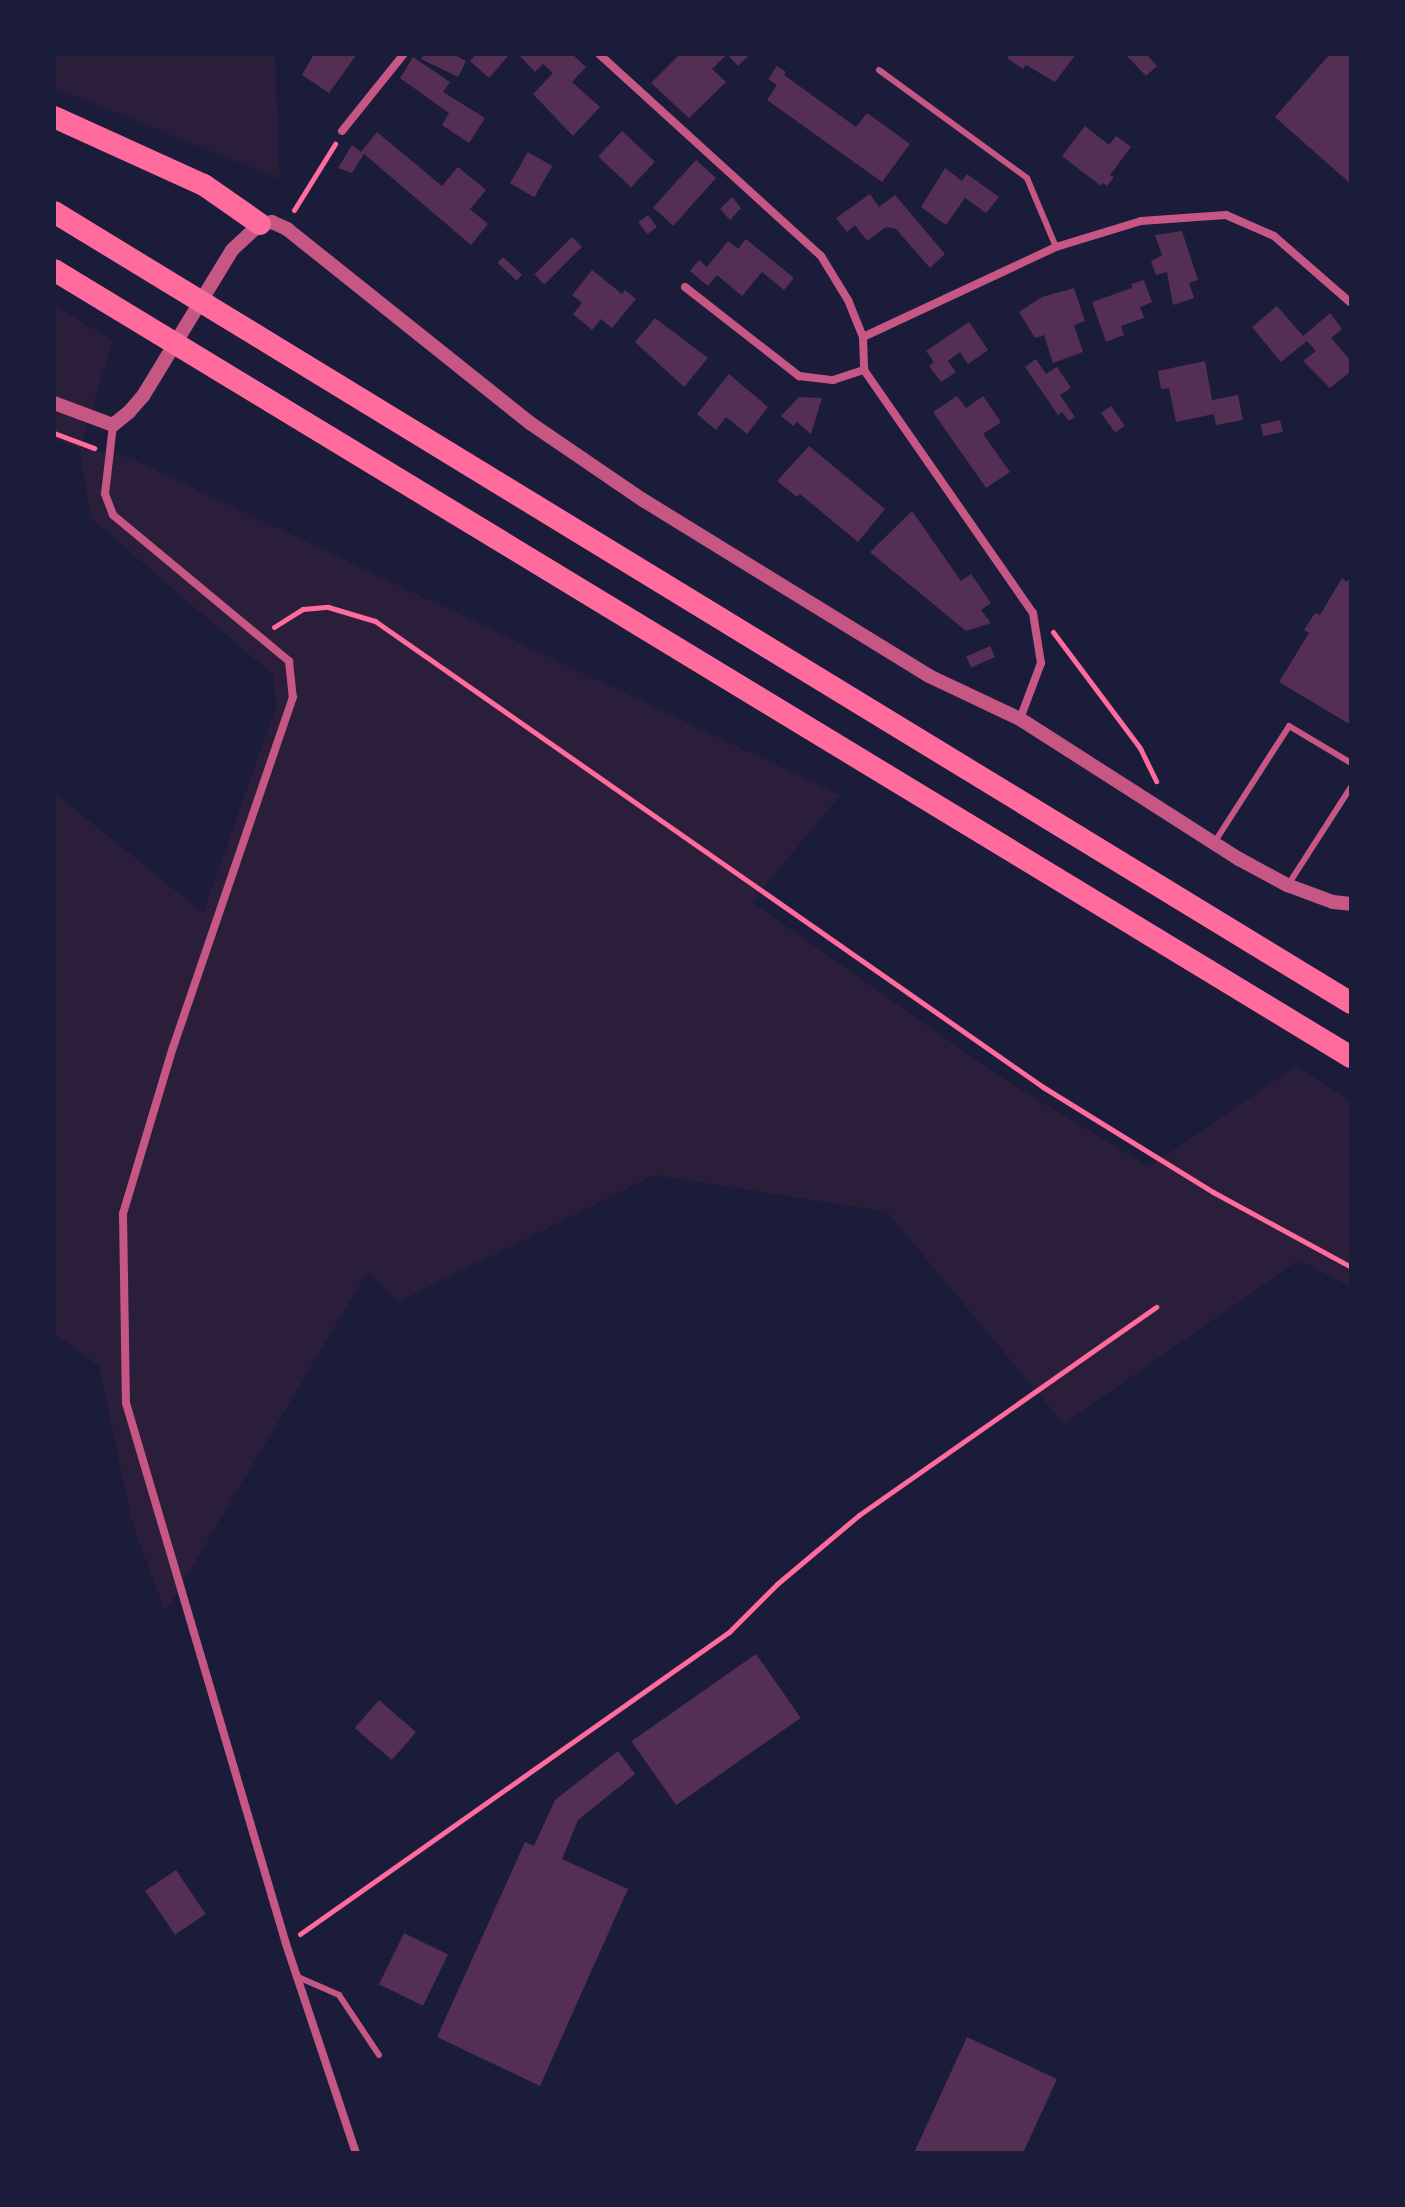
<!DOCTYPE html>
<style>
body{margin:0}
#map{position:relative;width:1405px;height:2207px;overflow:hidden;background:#1b1b3a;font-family:"Open Sans",sans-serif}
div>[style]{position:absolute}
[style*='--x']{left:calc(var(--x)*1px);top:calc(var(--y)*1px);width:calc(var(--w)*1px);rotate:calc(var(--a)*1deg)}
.green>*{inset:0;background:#2a1e3b}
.building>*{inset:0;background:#542f53;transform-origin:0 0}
.path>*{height:5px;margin:-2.5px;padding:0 2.5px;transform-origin:2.5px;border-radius:2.5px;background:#ff6b9d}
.service>*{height:6px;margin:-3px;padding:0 3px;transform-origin:3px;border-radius:3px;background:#c65784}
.minor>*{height:8px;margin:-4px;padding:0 4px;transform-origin:4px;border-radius:4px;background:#c65784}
.tertiary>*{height:14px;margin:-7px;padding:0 7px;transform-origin:7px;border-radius:7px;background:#c65784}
.trunk>*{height:22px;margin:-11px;padding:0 11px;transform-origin:11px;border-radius:11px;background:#ff6b9d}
span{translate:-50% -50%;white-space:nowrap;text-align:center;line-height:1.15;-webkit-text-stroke:8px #1b1b3a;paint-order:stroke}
.frame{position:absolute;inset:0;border:56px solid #1b1b3a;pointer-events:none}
</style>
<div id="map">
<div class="green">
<div style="clip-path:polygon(54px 54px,275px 54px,280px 179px,54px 88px)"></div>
<div style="clip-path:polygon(54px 305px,113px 341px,80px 447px,130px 458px,840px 795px,752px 902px,996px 1074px,1149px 1167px,1296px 1066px,1351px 1101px,1351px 1287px,1299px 1260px,1064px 1424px,887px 1212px,655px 1175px,398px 1302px,368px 1271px,165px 1612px,132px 1522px,99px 1366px,54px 1333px,54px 792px,203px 913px,276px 707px,274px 676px,91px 518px,79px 448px,54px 439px)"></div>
</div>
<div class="building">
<div style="clip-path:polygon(314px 54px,357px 54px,329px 93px,302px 75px)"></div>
<div style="clip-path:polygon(424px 54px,453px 54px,466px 61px,458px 77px,421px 59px)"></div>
<div style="clip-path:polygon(476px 54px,510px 54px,489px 78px,470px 61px)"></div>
<div style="clip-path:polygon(518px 54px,572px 54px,586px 67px,572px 82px,600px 107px,573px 136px,533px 94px,553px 73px,543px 64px,535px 72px)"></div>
<div style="clip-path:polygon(680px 54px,727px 54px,712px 69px,726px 82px,689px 118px,651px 83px)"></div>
<div style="clip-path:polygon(727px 54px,750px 54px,738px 66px)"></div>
<div style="clip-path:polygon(1010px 54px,1076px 54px,1055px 82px,1026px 65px,1023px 69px,1007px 58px)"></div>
<div style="clip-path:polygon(1125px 54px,1146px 54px,1157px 66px,1146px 76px)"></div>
<div style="clip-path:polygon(1330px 54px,1351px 54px,1351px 184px,1275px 117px)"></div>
<div style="clip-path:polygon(413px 57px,450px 82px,443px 92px,485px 118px,469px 143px,442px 125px,449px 113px,400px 78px)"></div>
<div style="clip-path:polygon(777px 66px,786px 72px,784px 75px,856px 127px,867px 113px,910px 144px,882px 182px,767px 100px,777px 85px,768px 79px)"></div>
<div style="clip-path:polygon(1085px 126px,1109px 145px,1116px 136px,1131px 147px,1110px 175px,1114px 177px,1107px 186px,1103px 183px,1101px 186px,1062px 156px)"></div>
<div style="left:622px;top:131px;width:45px;height:35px;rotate:43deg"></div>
<div style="clip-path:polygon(377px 132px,442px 186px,458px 167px,486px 190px,470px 209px,488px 224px,471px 245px,364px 154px,352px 173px,338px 168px,352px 145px,361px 152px)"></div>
<div style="left:528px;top:152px;width:28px;height:36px;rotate:30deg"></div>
<div style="left:696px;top:160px;width:27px;height:64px;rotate:42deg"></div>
<div style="clip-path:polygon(945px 168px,962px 181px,967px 174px,999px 197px,986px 213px,965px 198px,946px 225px,921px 207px)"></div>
<div style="clip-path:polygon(870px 194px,879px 207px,895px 195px,945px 254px,930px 268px,896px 229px,886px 227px,867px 241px,855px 225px,847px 232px,836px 218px)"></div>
<div style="clip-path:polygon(732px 197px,741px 208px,730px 220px,720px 209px)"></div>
<div style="left:648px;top:215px;width:15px;height:12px;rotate:53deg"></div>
<div style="clip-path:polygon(1182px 231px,1198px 280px,1189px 283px,1194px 298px,1173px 305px,1167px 272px,1156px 275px,1151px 261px,1162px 255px,1155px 235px)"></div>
<div style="left:572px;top:237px;width:14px;height:53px;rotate:45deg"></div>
<div style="clip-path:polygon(746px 239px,794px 278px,784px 290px,762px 272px,742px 296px,717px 275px,708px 286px,690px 271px,699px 260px,707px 267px,728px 241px,738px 249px)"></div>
<div style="left:503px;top:257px;width:26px;height:8px;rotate:43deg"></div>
<div style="clip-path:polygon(592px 270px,622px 294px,625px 290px,636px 299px,612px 328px,601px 319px,592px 330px,573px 314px,582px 303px,572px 295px)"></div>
<div style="clip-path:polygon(1144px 280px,1152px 302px,1140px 307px,1144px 318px,1121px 326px,1124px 335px,1106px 342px,1092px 302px,1132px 288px,1131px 284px)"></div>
<div style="clip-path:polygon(1074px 288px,1085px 321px,1074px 325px,1083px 352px,1053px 363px,1044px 335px,1035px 338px,1019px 312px,1042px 297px)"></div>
<div style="clip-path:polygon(1277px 306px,1303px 336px,1330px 313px,1342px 329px,1331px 338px,1351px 361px,1351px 371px,1330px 388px,1303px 361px,1316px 351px,1307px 341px,1281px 362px,1252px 327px)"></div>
<div style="clip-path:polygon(655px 318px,708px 358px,684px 387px,635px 342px)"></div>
<div style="clip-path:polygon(969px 322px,988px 350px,968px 364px,960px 352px,948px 361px,956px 372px,941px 382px,929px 366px,934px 362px,926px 351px)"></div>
<div style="clip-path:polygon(1036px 359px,1046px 374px,1057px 367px,1071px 388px,1060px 395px,1075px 417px,1069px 421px,1062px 412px,1058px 415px,1025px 367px)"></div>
<div style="clip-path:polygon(1205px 361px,1212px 400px,1238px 395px,1243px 420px,1216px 425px,1214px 414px,1176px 422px,1169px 388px,1161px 389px,1158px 371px)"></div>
<div style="clip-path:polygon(729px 374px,768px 407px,747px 434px,726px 417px,716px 430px,697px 414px)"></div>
<div style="clip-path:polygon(957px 396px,966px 408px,983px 396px,1001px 422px,983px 434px,1010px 472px,986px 488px,933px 412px)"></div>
<div style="clip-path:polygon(799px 397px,822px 398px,811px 434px,797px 422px,793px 426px,781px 416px)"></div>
<div style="left:1111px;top:406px;width:24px;height:12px;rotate:55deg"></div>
<div style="left:1280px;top:420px;width:12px;height:20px;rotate:76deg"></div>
<div style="clip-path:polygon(809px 446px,885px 509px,858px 542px,800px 494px,797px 497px,777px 481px)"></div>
<div style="clip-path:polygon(912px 511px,961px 581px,971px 574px,991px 603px,981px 610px,991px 623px,966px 631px,870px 552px)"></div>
<div style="clip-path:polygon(1351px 576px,1351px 725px,1279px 682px,1309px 633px,1304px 630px,1315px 613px,1320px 615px,1342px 578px,1347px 582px)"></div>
<div style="left:990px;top:646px;width:12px;height:26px;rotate:66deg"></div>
<div style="left:756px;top:1654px;width:78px;height:152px;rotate:55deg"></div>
<div style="left:379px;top:1700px;width:49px;height:37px;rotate:41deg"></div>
<div style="clip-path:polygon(618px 1751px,635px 1774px,578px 1820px,562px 1859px,628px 1889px,540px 2086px,437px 2037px,525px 1842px,534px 1846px,555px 1800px)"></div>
<div style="left:176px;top:1870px;width:53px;height:37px;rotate:56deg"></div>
<div style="left:404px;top:1933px;width:49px;height:57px;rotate:26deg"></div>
<div style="clip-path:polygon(967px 2037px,1057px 2079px,1023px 2153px,914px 2153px)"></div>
</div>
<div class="path">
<div style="--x:294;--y:210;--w:78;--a:-58.2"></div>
<div style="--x:54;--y:433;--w:43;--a:20.6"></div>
<div style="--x:274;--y:627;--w:34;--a:-32"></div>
<div style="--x:303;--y:609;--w:25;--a:-5"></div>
<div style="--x:328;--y:607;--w:49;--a:16.6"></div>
<div style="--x:375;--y:621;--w:814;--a:34.9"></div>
<div style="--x:1043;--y:1087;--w:200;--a:31.7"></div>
<div style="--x:1213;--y:1192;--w:157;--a:28.5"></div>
<div style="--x:1053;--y:632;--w:145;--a:53.1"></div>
<div style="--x:1140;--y:748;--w:37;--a:64"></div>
<div style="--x:300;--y:1934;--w:525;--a:-35.14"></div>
<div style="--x:729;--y:1632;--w:68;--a:-45"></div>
<div style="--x:777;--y:1584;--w:107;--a:-40.1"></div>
<div style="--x:859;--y:1515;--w:363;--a:-35"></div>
</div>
<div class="service">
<div style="--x:879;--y:70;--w:183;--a:36.1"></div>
<div style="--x:1027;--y:178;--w:75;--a:67.2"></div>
<div style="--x:1214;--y:843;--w:139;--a:-57.3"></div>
<div style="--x:1289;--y:726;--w:72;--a:30.8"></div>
<div style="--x:1288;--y:885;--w:117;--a:-57.3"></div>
<div style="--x:298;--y:1977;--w:45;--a:23.7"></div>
<div style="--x:339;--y:1995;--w:72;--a:56.3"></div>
</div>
<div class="minor">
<div style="--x:599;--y:54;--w:300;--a:42.3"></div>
<div style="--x:821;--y:256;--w:52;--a:58.5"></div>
<div style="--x:848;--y:300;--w:40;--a:68"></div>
<div style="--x:863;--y:337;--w:33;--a:88"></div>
<div style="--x:864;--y:370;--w:296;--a:55.2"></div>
<div style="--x:1033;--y:613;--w:51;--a:80.9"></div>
<div style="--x:1041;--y:663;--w:60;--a:110.6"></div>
<div style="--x:342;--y:131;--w:99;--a:-51.2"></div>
<div style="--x:685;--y:287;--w:145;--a:38"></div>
<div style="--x:799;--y:376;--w:34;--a:7"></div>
<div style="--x:833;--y:380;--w:33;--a:-18"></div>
<div style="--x:863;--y:337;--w:213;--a:-25"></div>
<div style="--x:1056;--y:247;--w:89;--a:-17"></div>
<div style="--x:1141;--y:221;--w:85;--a:-4"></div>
<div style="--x:1226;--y:215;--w:52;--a:23.6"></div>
<div style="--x:1274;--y:236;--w:102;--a:41"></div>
<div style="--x:113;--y:425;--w:69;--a:96.6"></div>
<div style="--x:105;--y:494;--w:22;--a:69"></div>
<div style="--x:113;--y:515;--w:229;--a:39.7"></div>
<div style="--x:289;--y:661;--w:36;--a:84"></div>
<div style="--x:293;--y:697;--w:370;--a:108.9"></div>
<div style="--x:173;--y:1047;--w:174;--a:106.7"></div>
<div style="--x:123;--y:1214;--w:189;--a:89.1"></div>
<div style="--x:126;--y:1403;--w:564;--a:73.52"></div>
<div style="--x:286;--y:1944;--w:220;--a:71.5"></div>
</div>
<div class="tertiary">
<div style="--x:54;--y:403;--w:63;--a:20.4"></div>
<div style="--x:113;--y:425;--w:21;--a:-39"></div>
<div style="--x:129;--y:412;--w:21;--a:-49"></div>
<div style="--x:143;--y:396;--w:171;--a:-58.6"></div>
<div style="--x:232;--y:250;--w:38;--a:-43"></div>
<div style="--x:260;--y:224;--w:12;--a:-9"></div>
<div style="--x:272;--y:222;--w:17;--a:25"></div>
<div style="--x:287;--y:229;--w:311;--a:38.6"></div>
<div style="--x:530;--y:423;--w:137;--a:34.3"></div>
<div style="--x:643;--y:500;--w:336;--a:31.6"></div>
<div style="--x:929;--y:676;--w:101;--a:25.3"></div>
<div style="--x:1020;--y:719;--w:260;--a:32.6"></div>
<div style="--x:1239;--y:859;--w:55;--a:28.4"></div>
<div style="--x:1287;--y:885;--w:49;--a:20.3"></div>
<div style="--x:1333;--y:902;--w:18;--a:6"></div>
</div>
<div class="trunk">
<div style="--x:54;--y:117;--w:165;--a:24.4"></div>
<div style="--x:204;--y:185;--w:68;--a:34.9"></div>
<div style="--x:54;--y:212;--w:1519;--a:31.38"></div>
<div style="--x:54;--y:270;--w:1517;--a:31.25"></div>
</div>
<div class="frame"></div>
</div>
